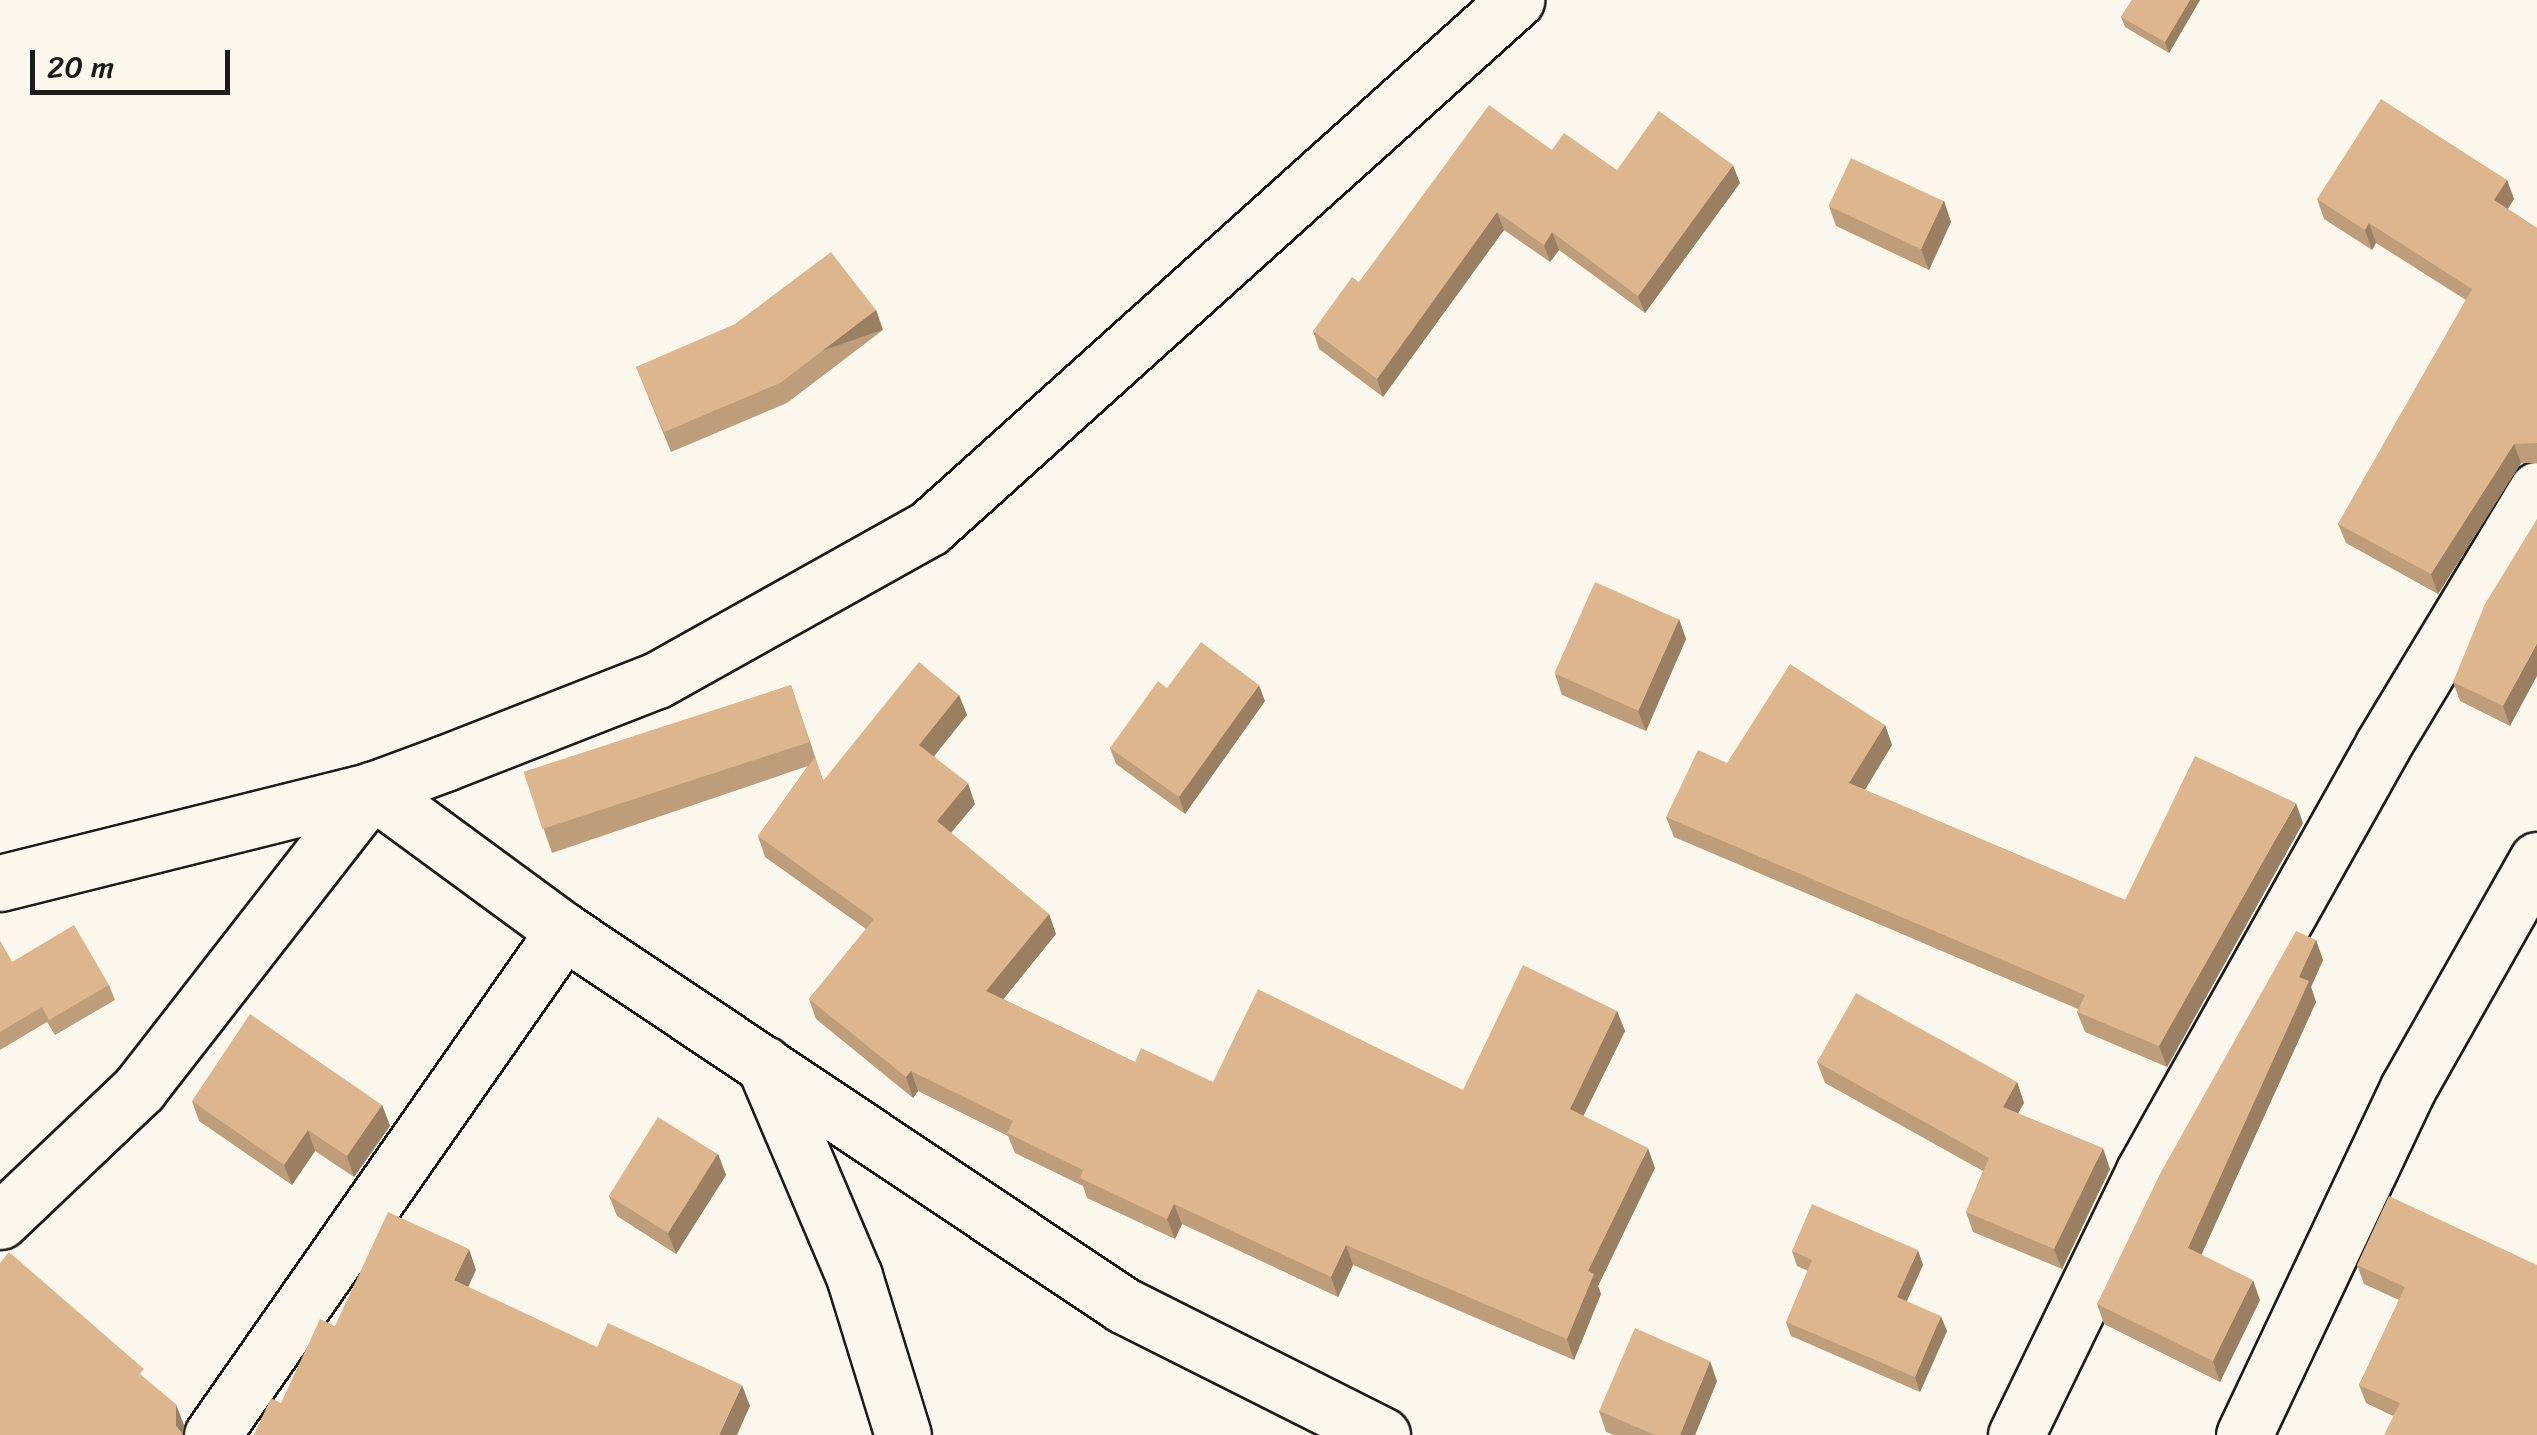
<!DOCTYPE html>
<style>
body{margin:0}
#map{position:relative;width:2537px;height:1435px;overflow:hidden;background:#fbf7ec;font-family:Sriracha,sans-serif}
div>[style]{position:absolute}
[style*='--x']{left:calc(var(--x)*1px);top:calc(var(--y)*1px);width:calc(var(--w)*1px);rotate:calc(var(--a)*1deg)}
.roads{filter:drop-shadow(2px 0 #1c1c1c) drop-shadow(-2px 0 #1c1c1c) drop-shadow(0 2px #1c1c1c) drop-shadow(0 -2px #1c1c1c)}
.minor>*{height:55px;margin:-27.5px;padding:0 27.5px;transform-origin:27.5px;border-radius:27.5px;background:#fbf7ec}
.tertiary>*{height:55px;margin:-27.5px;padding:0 27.5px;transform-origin:27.5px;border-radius:27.5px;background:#fbf7ec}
.wall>*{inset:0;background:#be9d7a}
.shaded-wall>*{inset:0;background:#9b7f63;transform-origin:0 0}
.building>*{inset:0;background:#ddb68e;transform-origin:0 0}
span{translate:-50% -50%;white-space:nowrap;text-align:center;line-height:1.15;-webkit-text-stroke:8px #fbf7ec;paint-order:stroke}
.scale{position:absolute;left:30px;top:50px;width:200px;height:45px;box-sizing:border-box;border:5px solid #1c1c1c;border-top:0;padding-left:12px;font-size:30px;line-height:35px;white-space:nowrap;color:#1c1c1c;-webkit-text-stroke:8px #fbf7ec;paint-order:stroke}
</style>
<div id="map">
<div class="roads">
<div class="minor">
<div style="--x:764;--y:1064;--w:230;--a:67"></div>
<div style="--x:854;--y:1276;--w:166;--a:72.9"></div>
<div style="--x:0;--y:1221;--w:192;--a:-43.5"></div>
<div style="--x:139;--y:1089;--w:379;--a:-52.1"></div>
<div style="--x:372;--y:790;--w:238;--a:36.3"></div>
<div style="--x:564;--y:931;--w:673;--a:33.78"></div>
<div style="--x:1123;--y:1305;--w:290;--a:26.7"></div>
<div style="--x:212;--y:1435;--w:615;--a:-55.07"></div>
<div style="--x:2016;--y:1435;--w:291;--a:-64.1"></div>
<div style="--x:2143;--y:1173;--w:491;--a:-60.7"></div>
<div style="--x:2383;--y:745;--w:298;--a:-58.9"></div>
<div style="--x:2244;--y:1435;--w:384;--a:-64.7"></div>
<div style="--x:2408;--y:1088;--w:262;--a:-60.5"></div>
</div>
<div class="tertiary">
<div style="--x:0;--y:883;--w:383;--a:-14"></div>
<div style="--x:372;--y:790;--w:78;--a:-20.3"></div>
<div style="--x:445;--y:763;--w:228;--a:-21.4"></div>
<div style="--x:657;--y:680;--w:312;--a:-29.2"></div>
<div style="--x:929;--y:528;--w:790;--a:-41.97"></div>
</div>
</div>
<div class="wall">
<div style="clip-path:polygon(2132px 0,2200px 0,2169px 53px,2125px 27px,2121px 17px)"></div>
<div style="clip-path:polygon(1552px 150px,1617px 170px,1740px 183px,1645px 313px,1559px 250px,1550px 262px,1504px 230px,1383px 397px,1319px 349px,1313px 331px,1359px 282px)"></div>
<div style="clip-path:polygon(2507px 180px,2514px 199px,2508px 209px,2537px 228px,2537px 463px,2521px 463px,2438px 594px,2346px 543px,2338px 524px,2466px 300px,2376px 243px,2372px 250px,2324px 219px,2317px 199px)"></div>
<div style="clip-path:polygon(1944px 201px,1951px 222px,1929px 270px,1836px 226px,1829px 206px)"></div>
<div style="clip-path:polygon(876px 310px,883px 330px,787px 403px,671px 452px,636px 367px)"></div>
<div style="clip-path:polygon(2537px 519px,2510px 726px,2460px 701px,2453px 682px)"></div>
<div style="clip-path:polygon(1679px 619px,1686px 639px,1646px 731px,1562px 695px,1555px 674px)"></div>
<div style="clip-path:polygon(791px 685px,823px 780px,959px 695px,967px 715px,934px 756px,975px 804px,951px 833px,1049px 914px,1056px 934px,1003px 999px,1135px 1062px,1213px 1082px,1463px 1090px,1617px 1011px,1625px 1031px,1583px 1116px,1655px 1168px,1598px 1286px,1601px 1294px,1574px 1360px,1353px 1265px,1338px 1297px,1182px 1224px,1175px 1239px,1087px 1198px,1083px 1186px,1015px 1153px,1008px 1136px,918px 1091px,913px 1098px,816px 1019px,809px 999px,866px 929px,765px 857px,758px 836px,808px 766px,552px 853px,525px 776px)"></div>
<div style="clip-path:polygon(1167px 688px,1265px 701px,1185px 814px,1116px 764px,1110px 748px)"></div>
<div style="clip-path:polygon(1885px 725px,1892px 745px,1865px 790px,2125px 900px,2303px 823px,2167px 1067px,2085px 1032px,2077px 1012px,2078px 1009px,1674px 837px,1666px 817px,1727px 763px)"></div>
<div style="clip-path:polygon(2316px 940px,2323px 960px,2311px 987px,2316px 1002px,2201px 1255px,2260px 1300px,2220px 1382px,2104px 1324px,2097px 1304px)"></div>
<div style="clip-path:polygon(0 941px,12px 962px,109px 985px,115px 1000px,55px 1035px,47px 1022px,0 1050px)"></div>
<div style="clip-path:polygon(1817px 1062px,2017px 1082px,2024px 1103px,2018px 1113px,2110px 1169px,2062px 1269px,1973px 1232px,1966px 1212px,1983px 1171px,1825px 1083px)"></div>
<div style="clip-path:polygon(192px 1101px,382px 1105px,390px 1126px,354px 1177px,315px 1151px,292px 1185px,199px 1121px)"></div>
<div style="clip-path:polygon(718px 1154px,726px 1175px,676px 1254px,617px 1216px,609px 1196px)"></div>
<div style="clip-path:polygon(1792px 1251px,1923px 1265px,1907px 1301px,1947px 1331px,1920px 1392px,1791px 1336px,1786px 1322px,1808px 1271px,1797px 1266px)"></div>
<div style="clip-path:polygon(2357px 1265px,2537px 1265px,2393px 1416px,2366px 1403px,2359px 1385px,2399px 1300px,2364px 1284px)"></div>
<div style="clip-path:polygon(1717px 1381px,1695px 1435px,1614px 1435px,1606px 1432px,1599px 1411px)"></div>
</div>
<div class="shaded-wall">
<div style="clip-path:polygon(2190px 0,2200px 0,2169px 53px,2165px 42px)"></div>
<div style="clip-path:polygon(1733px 165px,1740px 183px,1645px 313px,1638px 296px)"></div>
<div style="clip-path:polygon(2507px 180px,2514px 199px,2501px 219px,2494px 200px)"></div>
<div style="clip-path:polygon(1944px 201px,1951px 222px,1929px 270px,1921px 249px)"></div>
<div style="clip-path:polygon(1497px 212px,1504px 230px,1383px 397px,1377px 379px)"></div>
<div style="clip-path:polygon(2369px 223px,2376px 243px,2372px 250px,2365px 230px)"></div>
<div style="clip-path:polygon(1552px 232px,1559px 250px,1550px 262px,1544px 245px)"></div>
<div style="left:876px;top:310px;width:21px;height:121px;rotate:71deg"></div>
<div style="clip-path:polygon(2514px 444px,2521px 463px,2438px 594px,2431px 574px)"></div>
<div style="clip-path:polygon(1679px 619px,1686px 639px,1646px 731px,1638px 711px)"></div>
<div style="clip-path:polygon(2537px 643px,2537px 676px,2510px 726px,2503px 706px)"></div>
<div style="clip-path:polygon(1259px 685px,1265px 701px,1185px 814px,1179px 797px)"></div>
<div style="clip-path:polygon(959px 695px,967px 715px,927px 765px,919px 745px)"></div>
<div style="clip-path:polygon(1885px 725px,1892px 745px,1856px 804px,1849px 783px)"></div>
<div style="clip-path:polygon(968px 783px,975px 804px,944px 841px,937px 821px)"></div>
<div style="clip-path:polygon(2296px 803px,2303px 823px,2167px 1067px,2159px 1046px)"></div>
<div style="clip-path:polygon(1049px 914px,1056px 934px,993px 1012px,986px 991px)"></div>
<div style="clip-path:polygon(2316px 940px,2323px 960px,2311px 987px,2316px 1002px,2195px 1269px,2188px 1248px,2299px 977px)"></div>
<div style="clip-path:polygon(1617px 1011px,1625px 1031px,1577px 1129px,1570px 1109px)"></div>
<div style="clip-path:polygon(911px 1071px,918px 1091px,913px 1098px,906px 1077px)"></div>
<div style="clip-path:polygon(2017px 1082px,2024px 1103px,2010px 1127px,2003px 1107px)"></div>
<div style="clip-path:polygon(382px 1105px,390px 1126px,354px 1177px,347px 1156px)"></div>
<div style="clip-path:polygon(308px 1130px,315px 1151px,292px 1185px,284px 1165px)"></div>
<div style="clip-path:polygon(1648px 1148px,1655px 1168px,1598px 1286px,1601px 1294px,1574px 1360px,1567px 1339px,1588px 1271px)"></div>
<div style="clip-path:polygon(2103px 1148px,2110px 1169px,2062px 1269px,2054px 1249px)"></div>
<div style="clip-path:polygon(718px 1154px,726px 1175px,676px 1254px,668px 1233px)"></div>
<div style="clip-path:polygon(1174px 1204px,1182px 1224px,1175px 1239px,1167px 1219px)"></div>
<div style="clip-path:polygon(1346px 1245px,1353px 1265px,1338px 1297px,1331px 1277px)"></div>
<div style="clip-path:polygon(469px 1249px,476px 1270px,462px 1301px,454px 1280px)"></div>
<div style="clip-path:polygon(1918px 1250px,1923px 1265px,1902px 1311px,1897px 1297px)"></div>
<div style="clip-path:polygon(2253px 1280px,2260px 1300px,2220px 1382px,2213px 1361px)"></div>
<div style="clip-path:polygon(1941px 1316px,1947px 1331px,1920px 1392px,1915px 1377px)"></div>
<div style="clip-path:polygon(1710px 1361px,1717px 1381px,1695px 1435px,1680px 1435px)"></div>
<div style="clip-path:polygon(742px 1385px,750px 1406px,737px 1435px,719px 1435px)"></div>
<div style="clip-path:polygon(176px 1404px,184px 1425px,183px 1435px,176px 1426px)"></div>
</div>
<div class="building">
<div style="clip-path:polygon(2132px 0,2190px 0,2165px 42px,2121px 17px)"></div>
<div style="clip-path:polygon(2381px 99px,2507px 180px,2494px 200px,2537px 228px,2537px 443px,2514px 444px,2431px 574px,2338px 524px,2472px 289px,2369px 223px,2365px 230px,2317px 199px)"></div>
<div style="clip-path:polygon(1489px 105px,1552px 150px,1564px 133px,1617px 170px,1659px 111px,1733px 165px,1638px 296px,1552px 232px,1544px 245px,1497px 212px,1377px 379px,1313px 331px,1352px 277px,1359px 282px)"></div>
<div style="left:1851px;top:158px;width:102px;height:53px;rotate:25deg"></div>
<div style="clip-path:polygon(831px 252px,876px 310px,780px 383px,664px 432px,636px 367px,735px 324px)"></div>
<div style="clip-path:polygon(2537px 519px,2537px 643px,2503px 706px,2453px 682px,2485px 604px)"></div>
<div style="left:1595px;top:582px;width:92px;height:100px;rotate:24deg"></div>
<div style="clip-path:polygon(1201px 642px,1259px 685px,1179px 797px,1110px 748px,1158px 681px,1167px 688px)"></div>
<div style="clip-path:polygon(919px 662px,959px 695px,919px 745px,968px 783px,937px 821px,1049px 914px,986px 991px,1135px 1062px,1141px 1048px,1213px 1082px,1258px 989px,1463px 1090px,1523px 965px,1617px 1011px,1570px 1109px,1648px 1148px,1588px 1271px,1594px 1274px,1567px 1339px,1346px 1245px,1331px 1277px,1174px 1204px,1167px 1219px,1080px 1178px,1083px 1170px,1007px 1133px,1013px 1121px,911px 1071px,906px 1077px,809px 999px,874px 919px,758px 836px,815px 757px,823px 781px)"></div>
<div style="clip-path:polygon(1790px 664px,1885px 725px,1849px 783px,2125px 900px,2195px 756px,2296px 803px,2159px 1046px,2077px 1012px,2085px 995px,1666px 817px,1698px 750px,1727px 763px)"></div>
<div style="left:791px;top:685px;width:60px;height:281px;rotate:72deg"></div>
<div style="clip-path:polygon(74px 925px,109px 985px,49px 1020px,42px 1007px,0 1032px,0 941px,12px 962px)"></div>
<div style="clip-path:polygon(2296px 931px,2316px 940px,2299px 977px,2309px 981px,2188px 1248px,2253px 1280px,2213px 1361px,2097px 1304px,2161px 1172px)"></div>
<div style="clip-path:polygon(1856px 993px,2017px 1082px,2003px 1107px,2103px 1148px,2054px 1249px,1966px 1212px,1989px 1158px,1817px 1062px)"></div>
<div style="clip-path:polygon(250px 1014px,382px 1105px,347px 1156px,308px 1130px,284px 1165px,192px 1101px)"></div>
<div style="left:658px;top:1117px;width:70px;height:93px;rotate:32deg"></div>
<div style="clip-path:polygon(2389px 1196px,2537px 1265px,2537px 1435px,2384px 1435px,2400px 1403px,2359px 1385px,2405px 1287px,2357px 1265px)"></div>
<div style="clip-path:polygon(1812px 1204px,1918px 1250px,1897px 1297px,1941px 1316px,1915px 1377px,1786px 1322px,1812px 1260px,1792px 1251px)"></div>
<div style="clip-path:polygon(388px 1212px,469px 1249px,454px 1280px,597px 1347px,608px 1323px,742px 1385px,719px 1435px,254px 1435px,271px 1398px,281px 1403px,320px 1319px,335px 1326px)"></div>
<div style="clip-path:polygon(9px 1252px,144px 1369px,140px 1374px,176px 1404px,176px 1426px,183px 1435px,0 1435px,0 1263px)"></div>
<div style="clip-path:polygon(1635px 1328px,1710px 1361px,1680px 1435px,1655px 1435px,1599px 1411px)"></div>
</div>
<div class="scale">20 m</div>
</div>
